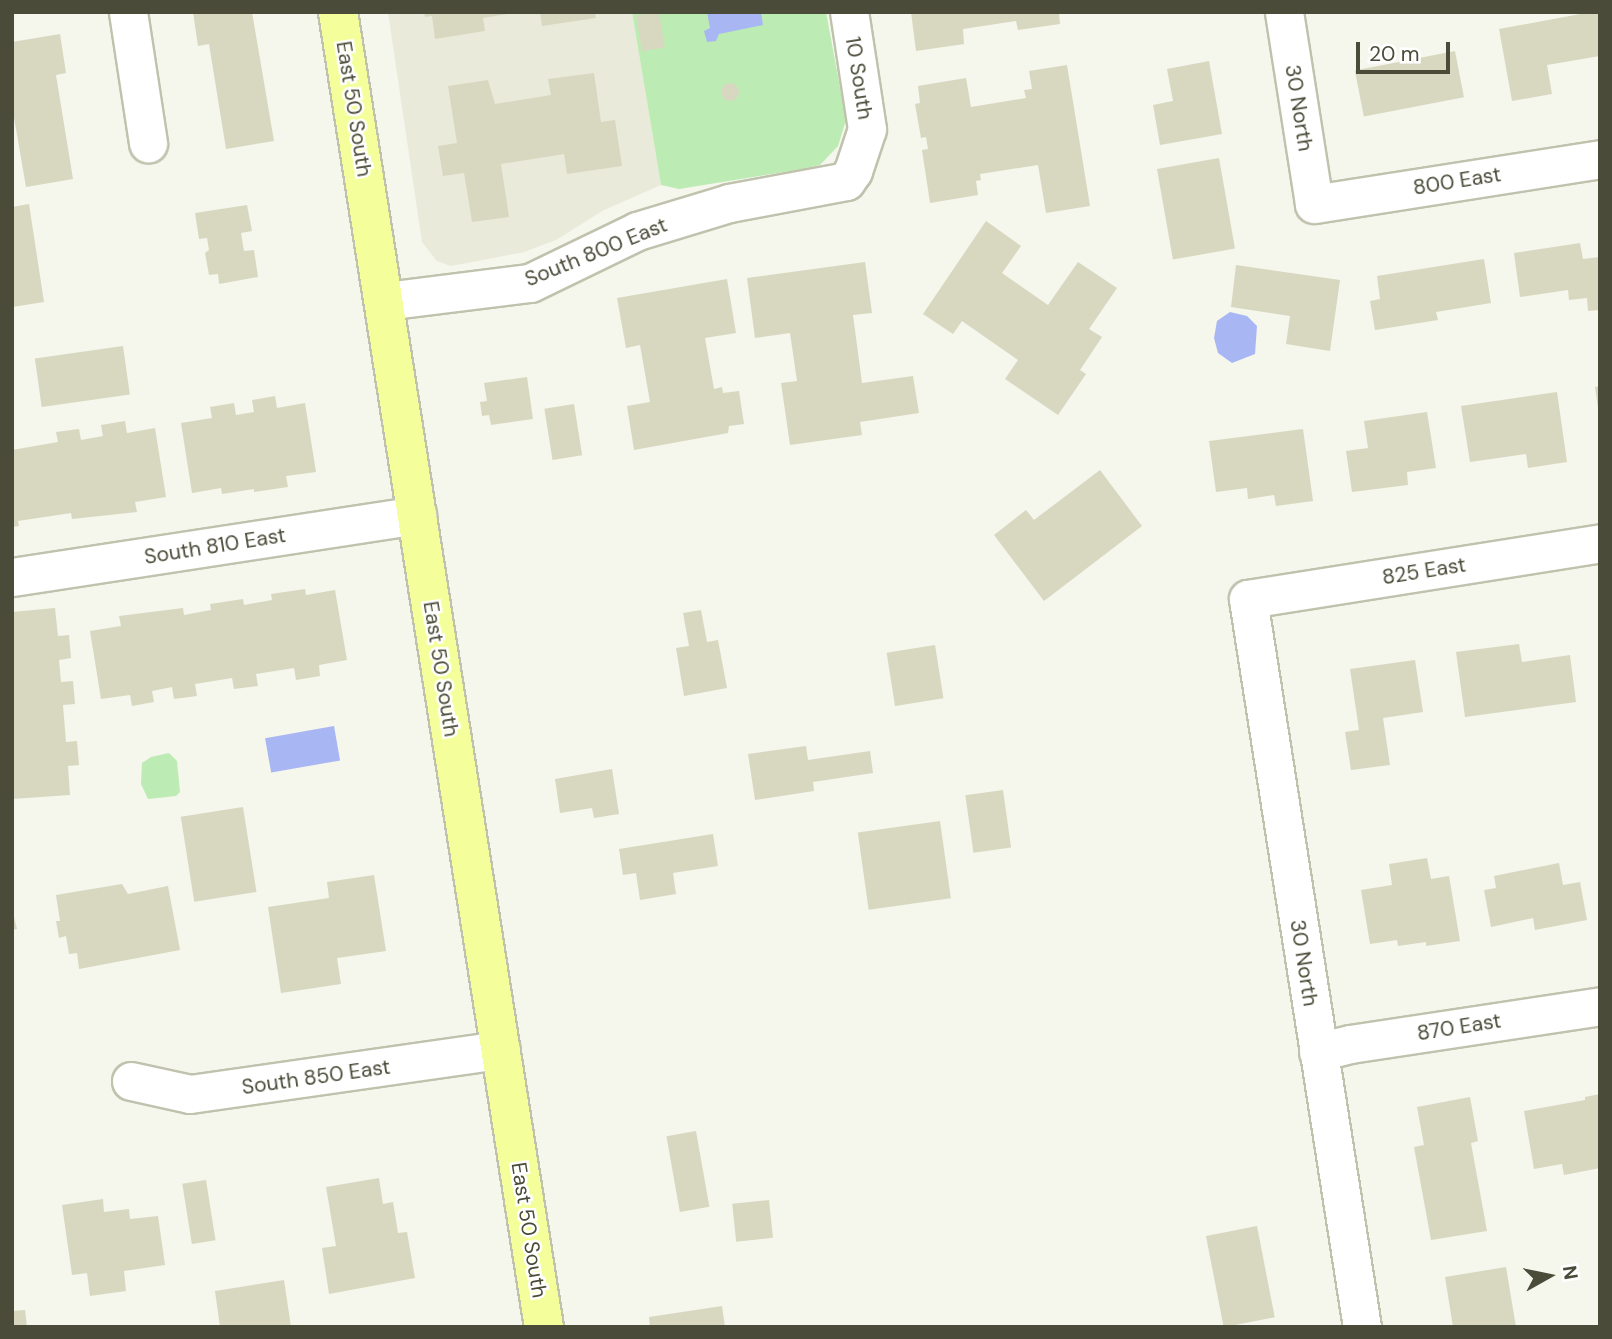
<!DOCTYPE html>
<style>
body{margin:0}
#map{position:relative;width:1612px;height:1339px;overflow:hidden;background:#f5f6ec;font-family:"DM Sans",sans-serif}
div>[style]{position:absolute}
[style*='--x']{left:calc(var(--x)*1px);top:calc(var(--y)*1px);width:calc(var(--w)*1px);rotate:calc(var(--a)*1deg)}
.residential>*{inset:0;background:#e9eada}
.green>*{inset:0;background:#bdebb4}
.water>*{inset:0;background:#a8b7f3;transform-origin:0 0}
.building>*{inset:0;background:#d8d8c1;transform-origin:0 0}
.round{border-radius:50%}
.roads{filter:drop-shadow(2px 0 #c1c2ae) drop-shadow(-2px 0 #c1c2ae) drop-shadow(0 2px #c1c2ae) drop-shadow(0 -2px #c1c2ae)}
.minor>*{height:37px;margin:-18.5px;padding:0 18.5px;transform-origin:18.5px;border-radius:18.5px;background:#fff}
.major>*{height:38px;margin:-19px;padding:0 19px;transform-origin:19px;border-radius:19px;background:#f4ff9c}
span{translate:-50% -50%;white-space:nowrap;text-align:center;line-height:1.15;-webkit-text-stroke:5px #fff;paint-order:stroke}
.street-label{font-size:21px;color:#4b4b39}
.frame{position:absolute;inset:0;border:14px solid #4b4b39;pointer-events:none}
.north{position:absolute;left:1514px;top:1241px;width:70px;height:70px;-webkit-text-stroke:5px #fff;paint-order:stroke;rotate:81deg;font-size:19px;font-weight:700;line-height:28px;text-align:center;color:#4b4b39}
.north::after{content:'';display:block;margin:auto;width:24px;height:32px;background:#4b4b39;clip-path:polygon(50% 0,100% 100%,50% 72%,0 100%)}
.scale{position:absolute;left:1356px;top:42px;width:94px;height:32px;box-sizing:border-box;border:4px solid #4b4b39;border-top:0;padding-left:9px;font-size:21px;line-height:24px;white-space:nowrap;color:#4b4b39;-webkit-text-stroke:5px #fff;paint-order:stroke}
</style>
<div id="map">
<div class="residential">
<div style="clip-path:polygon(388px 12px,632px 12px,661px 185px,604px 210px,556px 240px,524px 252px,451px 266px,437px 261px,422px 242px)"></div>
</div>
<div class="green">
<div style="clip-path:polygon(632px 12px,826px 12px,846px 120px,838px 146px,820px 165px,803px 169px,679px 189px,661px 185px)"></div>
<div style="clip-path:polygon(169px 753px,177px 761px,180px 792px,176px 796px,148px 799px,141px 784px,142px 763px,151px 757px)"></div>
</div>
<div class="water">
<div style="clip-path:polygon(707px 12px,761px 12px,763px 25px,719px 34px,716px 41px,707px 42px,704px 31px,710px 28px)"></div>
<div style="clip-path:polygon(1230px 312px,1247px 316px,1257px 326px,1255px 354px,1232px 363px,1218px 353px,1214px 338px,1217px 321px)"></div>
<div style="left:334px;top:726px;width:35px;height:70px;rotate:80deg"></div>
</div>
<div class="building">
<div style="clip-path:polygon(193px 12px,252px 12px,274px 141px,226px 149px,209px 44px,198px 46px)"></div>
<div style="clip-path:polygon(424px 12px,507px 12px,507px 14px,483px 18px,485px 31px,435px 39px,432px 16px,425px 17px)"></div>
<div style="clip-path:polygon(540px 12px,595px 12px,596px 18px,542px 26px)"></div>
<div style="left:659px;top:12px;width:36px;height:23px;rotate:81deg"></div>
<div style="clip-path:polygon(911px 12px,1059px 12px,1060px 24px,1018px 30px,1016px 21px,963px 29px,964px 44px,916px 51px)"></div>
<div style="clip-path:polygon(1591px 12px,1600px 12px,1600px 56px,1547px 65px,1552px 94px,1512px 101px,1499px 29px)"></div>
<div style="clip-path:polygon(60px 34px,66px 73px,56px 75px,73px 179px,26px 187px,12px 106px,12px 42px)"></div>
<div style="left:1455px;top:51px;width:47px;height:102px;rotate:79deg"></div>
<div style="clip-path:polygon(1209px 61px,1222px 134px,1160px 145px,1153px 105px,1173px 101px,1167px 69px)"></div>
<div style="clip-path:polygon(1067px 65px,1090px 206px,1046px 213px,1038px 165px,980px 174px,981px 180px,976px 181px,978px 195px,930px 203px,922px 150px,928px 149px,926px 137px,921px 138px,915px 104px,920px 103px,918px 86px,966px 78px,971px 107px,1026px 98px,1024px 90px,1032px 89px,1029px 71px)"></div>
<div style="clip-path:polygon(594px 73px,601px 122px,615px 120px,622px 166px,567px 174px,564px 154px,501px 164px,509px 217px,472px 222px,464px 173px,443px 176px,438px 146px,457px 143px,448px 86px,488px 80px,495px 104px,551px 95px,548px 79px)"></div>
<div class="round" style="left:721px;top:83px;width:18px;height:18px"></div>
<div style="left:1219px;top:158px;width:92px;height:63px;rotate:80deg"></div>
<div style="clip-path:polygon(29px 204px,44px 302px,12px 307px,12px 207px)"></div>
<div style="clip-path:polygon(247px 205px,252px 231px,241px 233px,244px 251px,254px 250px,258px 277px,219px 284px,218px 274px,209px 275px,205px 253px,209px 250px,207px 238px,199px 239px,195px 213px)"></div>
<div style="clip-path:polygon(986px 221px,1021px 246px,1002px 273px,1048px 305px,1078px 262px,1117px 288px,1089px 329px,1102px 337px,1080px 370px,1086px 374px,1058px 415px,1005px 379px,1018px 360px,962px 321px,953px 334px,923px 314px)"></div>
<div style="clip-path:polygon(1580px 243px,1583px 259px,1600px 257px,1600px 310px,1588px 311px,1587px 298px,1569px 300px,1568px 290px,1520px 297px,1514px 253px)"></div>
<div style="clip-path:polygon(1484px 259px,1491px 303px,1436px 312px,1438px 320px,1375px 330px,1370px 301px,1380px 299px,1377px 276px)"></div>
<div style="clip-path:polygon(865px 262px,872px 313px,853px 315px,862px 383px,913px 376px,919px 413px,860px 422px,862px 435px,790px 445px,781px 383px,797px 381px,790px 333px,755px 338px,747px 278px)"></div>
<div style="clip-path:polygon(1236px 265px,1340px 280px,1330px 351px,1286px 344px,1290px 316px,1231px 307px)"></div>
<div style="clip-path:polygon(727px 279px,736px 333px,705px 338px,714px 389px,722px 387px,723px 393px,739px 391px,744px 424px,729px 426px,728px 433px,634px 450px,627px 406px,650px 402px,640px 345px,626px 348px,617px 298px)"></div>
<div style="left:123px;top:346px;width:49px;height:89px;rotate:82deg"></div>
<div style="clip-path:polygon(527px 377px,533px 419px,491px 425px,489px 415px,482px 416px,480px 402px,487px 401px,484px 383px)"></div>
<div style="clip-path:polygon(1600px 386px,1600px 408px,1598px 408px,1595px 387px)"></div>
<div style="clip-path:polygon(1557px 392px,1567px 462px,1528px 468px,1526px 454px,1470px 462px,1461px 406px)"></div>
<div style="clip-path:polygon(275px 396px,277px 408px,305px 403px,316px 472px,286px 476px,288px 487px,254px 492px,254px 489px,222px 494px,221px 488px,192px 493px,181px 423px,212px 418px,210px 407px,234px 403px,236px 415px,254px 412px,252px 400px)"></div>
<div style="left:574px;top:404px;width:52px;height:30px;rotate:81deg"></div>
<div style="clip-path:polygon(1427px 412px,1436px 468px,1407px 472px,1408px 485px,1352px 492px,1346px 451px,1368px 448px,1364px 421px)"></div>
<div style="clip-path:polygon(125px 421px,127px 433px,155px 428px,166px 497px,135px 502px,137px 512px,72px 519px,71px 513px,18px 521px,19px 526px,12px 527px,12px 450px,58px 442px,56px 432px,79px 429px,81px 440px,103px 436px,101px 425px)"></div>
<div style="clip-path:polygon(1303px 429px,1313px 501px,1276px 506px,1274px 495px,1248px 499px,1247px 488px,1216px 492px,1209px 441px)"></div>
<div style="clip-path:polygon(1100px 470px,1142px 526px,1044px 601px,994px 535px,1026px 510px,1034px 520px)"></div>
<div style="clip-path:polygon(305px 589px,306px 595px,335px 590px,347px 660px,319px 665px,320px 676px,296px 680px,294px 668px,256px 674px,258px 686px,234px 689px,232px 678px,195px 684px,197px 696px,174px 699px,172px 687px,152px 691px,154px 702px,132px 706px,130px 695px,101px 699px,90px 631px,121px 626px,119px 616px,183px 608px,184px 615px,211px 610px,210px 604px,243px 599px,244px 605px,272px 600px,271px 594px)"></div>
<div style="clip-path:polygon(55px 608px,58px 636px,69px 635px,71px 658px,59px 660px,61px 682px,73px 681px,75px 704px,63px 705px,66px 742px,77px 741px,79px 765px,68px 766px,70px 795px,12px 799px,12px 612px)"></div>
<div style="clip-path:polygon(701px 610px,707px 642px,718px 640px,727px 688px,684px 696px,676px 648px,689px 646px,683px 613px)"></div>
<div style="clip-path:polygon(1519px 644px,1522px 662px,1570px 655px,1576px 702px,1465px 717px,1456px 652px)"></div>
<div style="left:935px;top:645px;width:54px;height:49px;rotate:81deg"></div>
<div style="clip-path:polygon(1415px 660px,1423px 712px,1383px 718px,1390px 765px,1351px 770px,1345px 732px,1359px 730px,1350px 669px)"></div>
<div style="clip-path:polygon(806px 746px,808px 760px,870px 751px,873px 773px,813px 782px,814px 791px,755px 800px,748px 754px)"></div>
<div style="clip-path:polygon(612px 769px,619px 814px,594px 818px,592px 808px,560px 813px,555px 779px)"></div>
<div style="left:1003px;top:790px;width:58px;height:38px;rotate:82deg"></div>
<div style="left:243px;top:807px;width:86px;height:63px;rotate:81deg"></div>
<div style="left:940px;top:821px;width:78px;height:83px;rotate:82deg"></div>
<div style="clip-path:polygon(713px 834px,718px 866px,673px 873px,676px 894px,640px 900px,636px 873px,623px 875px,619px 849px)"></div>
<div style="clip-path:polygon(1427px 858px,1431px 879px,1449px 876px,1460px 941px,1426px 946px,1426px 942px,1398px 946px,1397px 940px,1370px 944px,1361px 890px,1392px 885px,1389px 864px)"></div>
<div style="clip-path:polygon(1559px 863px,1563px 885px,1580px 882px,1587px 920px,1535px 930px,1533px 918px,1491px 927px,1484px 890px,1496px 888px,1494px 876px)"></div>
<div style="clip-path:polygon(374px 875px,386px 951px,337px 958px,341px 984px,281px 993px,268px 907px,329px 898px,327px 882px)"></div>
<div style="clip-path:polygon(122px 884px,128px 894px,168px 886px,180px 950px,79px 969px,77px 953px,69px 954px,66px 936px,59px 938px,56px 921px,60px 921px,56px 895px)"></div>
<div style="clip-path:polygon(12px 909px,17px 929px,12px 930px)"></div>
<div style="clip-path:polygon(1600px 1094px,1600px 1168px,1564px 1175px,1562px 1164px,1534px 1169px,1524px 1111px,1585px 1100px,1585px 1097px)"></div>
<div style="clip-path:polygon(1470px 1097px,1478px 1141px,1471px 1143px,1487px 1231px,1431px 1240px,1414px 1147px,1424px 1145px,1417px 1107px)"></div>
<div style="left:696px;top:1131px;width:77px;height:30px;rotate:80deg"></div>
<div style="clip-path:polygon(379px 1178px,383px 1204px,393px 1202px,398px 1233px,407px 1232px,415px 1278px,329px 1294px,322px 1248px,336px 1246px,326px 1187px)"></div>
<div style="left:206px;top:1180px;width:61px;height:24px;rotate:81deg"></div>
<div style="clip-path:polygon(103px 1199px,104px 1212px,129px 1209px,130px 1219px,158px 1216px,165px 1265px,124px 1271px,126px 1291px,90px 1296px,87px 1273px,72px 1275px,62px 1205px)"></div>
<div style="left:769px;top:1200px;width:38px;height:37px;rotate:84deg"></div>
<div style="left:1257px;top:1226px;width:93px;height:52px;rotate:79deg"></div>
<div style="clip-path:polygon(1506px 1267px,1516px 1327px,1453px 1327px,1445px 1277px)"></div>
<div style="clip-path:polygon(284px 1280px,291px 1327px,220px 1327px,215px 1291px)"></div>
<div style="clip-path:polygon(722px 1306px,725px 1327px,650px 1327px,649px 1317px)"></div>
<div style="clip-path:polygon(25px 1310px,27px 1327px,12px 1327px,12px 1311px)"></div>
</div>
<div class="roads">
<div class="minor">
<div style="--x:128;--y:12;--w:133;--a:81.3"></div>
<div style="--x:1284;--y:12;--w:194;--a:81.1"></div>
<div style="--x:1314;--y:204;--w:290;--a:-8.9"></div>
<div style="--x:385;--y:301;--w:146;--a:-7.1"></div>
<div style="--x:530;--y:283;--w:119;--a:-25.9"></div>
<div style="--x:637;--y:231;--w:96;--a:-16.9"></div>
<div style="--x:729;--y:203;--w:119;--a:-10.6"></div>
<div style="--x:846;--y:181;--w:12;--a:-55"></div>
<div style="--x:853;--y:171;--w:44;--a:-71.6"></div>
<div style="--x:867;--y:129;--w:118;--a:-98.7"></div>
<div style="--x:12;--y:577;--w:410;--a:-8.7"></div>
<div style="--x:1318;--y:1052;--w:33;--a:-14"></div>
<div style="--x:1350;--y:1044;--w:253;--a:-8.6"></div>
<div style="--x:131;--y:1081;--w:60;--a:12.4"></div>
<div style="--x:190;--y:1094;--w:314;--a:-8.1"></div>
<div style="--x:1362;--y:1327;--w:737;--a:-98.9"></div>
<div style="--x:1248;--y:599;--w:356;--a:-9"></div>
</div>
<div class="major">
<div style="--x:338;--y:12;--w:1331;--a:81.1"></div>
</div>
</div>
<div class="street-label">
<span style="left:859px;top:78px;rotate:81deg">10 South</span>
<span style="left:1299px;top:108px;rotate:81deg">30 North</span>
<span style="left:354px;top:109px;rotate:81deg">East 50 South</span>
<span style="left:1457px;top:181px;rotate:-9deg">800 East</span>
<span style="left:596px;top:252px;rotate:-22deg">South 800 East</span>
<span style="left:215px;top:546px;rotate:-9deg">South 810 East</span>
<span style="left:1424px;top:571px;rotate:-9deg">825 East</span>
<span style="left:441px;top:669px;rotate:81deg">East 50 South</span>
<span style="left:1304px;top:963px;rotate:81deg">30 North</span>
<span style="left:1459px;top:1027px;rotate:-9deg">870 East</span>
<span style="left:316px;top:1077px;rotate:-8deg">South 850 East</span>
<span style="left:529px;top:1230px;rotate:81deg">East 50 South</span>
</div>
<div class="frame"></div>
<div class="north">N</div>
<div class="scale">20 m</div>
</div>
